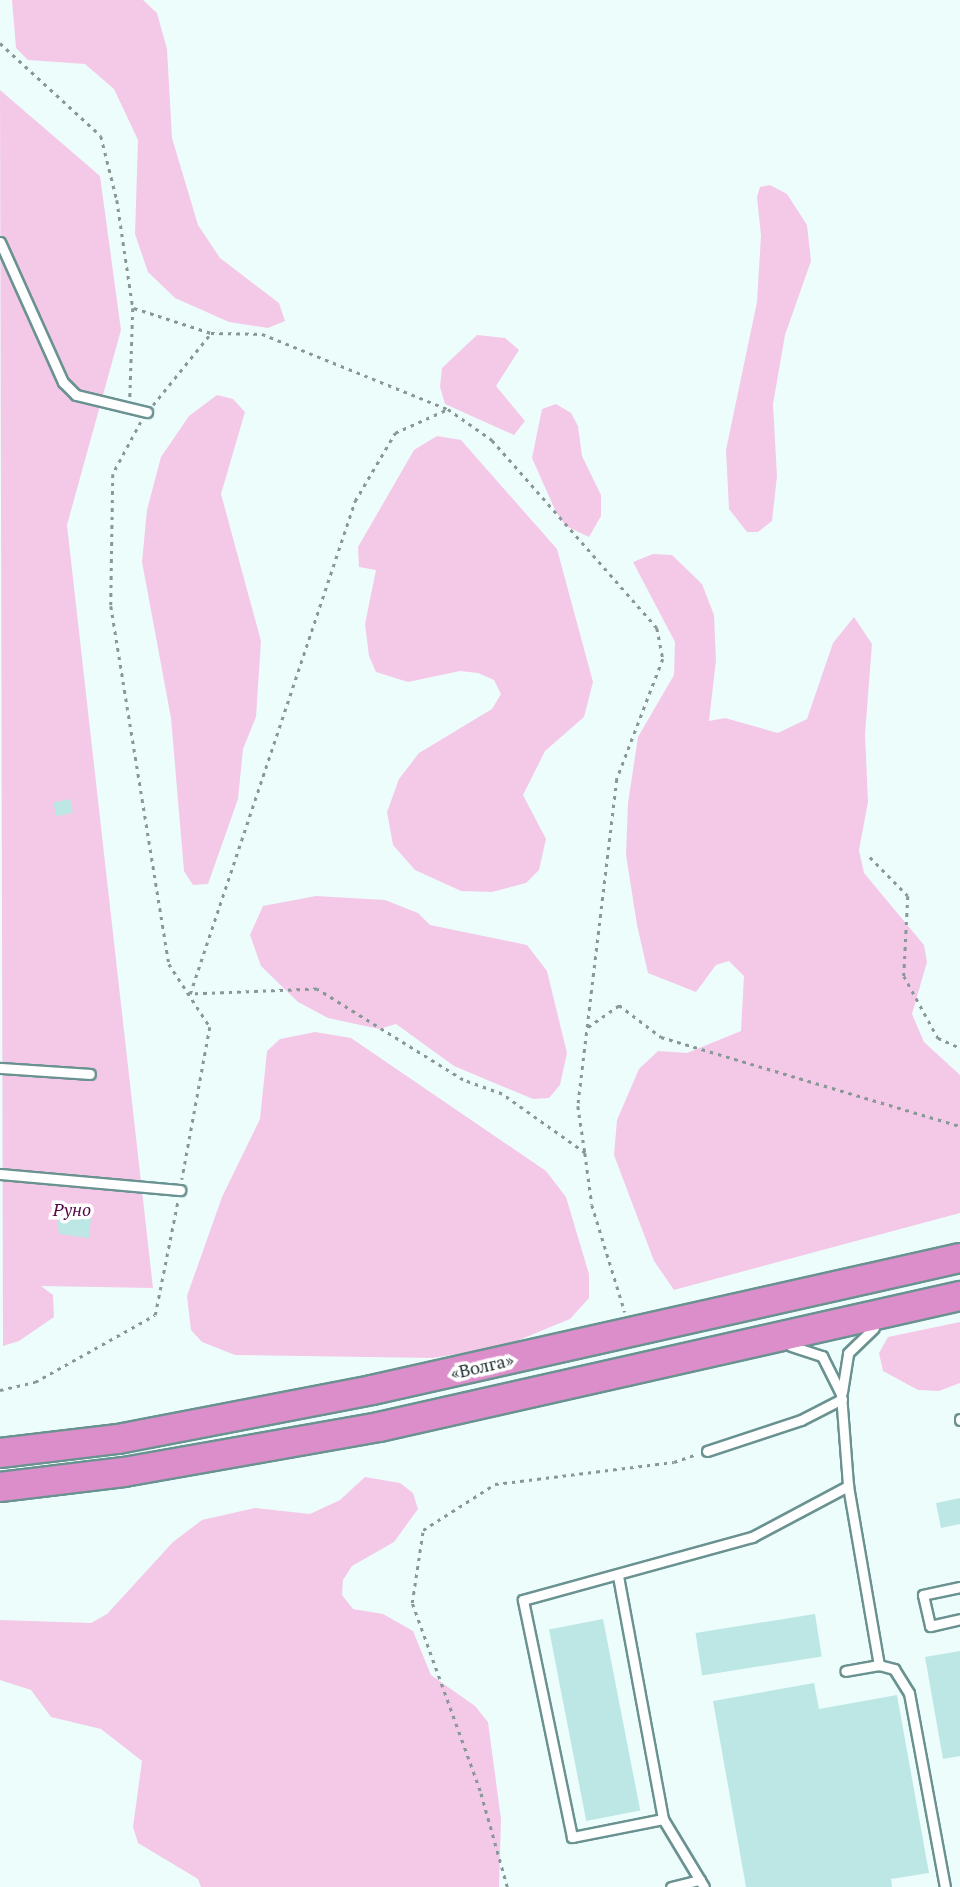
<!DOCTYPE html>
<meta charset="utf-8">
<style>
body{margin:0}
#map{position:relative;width:960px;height:1887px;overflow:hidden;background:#edfdfc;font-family:"PT Serif",serif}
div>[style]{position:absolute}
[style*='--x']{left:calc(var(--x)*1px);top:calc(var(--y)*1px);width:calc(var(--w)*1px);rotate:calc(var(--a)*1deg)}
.green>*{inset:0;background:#f4c9e8}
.building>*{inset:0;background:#bde7e5;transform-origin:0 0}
.path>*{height:2.5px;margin-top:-1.25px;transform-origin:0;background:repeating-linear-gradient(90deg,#889897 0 3.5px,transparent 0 8.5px)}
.roads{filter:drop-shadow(2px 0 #6a9290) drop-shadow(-2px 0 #6a9290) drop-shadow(0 2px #6a9290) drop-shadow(0 -2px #6a9290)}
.service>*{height:9px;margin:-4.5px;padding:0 4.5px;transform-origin:4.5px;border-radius:4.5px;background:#fff}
.trunk>*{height:28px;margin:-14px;padding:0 14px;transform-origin:14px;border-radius:14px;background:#dc8eca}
span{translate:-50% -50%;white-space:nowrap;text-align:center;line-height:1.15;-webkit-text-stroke:7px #fff;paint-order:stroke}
.park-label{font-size:18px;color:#520746;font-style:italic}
.street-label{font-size:18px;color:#1a2b2a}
</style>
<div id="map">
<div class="green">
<div style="clip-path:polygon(12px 0,143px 0,157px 13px,167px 49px,172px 138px,198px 225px,220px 258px,279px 303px,285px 321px,268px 328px,229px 322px,175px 298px,148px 272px,135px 234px,138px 140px,114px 89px,85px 64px,28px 60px,16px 48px)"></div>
<div style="clip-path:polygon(0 90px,100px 176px,121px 330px,67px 525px,153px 1288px,41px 1286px,53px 1295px,54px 1317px,19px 1341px,3px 1346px)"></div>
<div style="clip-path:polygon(770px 185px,787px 194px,807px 225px,811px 261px,785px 335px,773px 404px,777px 476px,772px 521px,758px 532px,747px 532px,729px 509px,726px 450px,757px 302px,761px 236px,757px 197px,760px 187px)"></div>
<div style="clip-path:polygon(477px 335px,505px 338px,519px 350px,496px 386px,525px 421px,514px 435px,445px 404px,440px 387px,442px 368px)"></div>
<div style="clip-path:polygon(217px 395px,233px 399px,245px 412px,221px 494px,261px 641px,256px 717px,243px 749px,238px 799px,208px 884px,193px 885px,184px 871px,171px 718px,142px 562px,147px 510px,161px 457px,189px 416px)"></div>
<div style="clip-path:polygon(556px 404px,571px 413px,578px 426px,582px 456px,601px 495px,601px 516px,589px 537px,566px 526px,556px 512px,532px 458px,542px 409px)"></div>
<div style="clip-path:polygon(437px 436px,461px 440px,557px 549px,593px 682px,584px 717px,545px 751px,523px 795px,546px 839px,539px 870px,526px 883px,492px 892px,461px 891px,415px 870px,393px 845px,387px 812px,399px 779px,419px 753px,492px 709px,501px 694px,494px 680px,478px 673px,460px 671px,408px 682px,376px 672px,369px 656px,365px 624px,376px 570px,359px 567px,358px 547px,414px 450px)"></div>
<div style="clip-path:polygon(653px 554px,672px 555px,702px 584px,714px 615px,716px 660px,709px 721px,725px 718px,778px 733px,807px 719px,833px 643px,854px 617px,872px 644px,865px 734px,868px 802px,859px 850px,864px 873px,924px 945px,927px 962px,912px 1014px,924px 1042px,960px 1075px,960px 1213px,674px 1290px,654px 1261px,614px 1155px,617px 1120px,639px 1069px,658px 1051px,687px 1053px,741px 1031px,744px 976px,729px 961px,716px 965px,696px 992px,648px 973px,637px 925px,626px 855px,628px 803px,638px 737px,674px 675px,675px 642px,633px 562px)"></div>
<div style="clip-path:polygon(316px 896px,385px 900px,418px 913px,430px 925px,527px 945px,547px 971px,567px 1053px,560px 1085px,549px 1098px,533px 1099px,454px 1066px,396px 1024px,379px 1029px,328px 1018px,298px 1002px,261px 966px,250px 935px,263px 906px)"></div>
<div style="clip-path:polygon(315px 1032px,351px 1038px,546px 1171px,566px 1197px,589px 1274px,589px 1298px,570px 1319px,502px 1347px,432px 1358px,235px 1355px,202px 1342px,191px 1330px,187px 1296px,222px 1197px,260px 1119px,267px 1051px,280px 1039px)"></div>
<div style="clip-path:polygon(960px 1322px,960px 1383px,939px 1391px,918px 1390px,883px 1371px,879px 1353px,888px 1337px)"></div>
<div style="clip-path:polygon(365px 1477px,400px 1483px,413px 1493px,418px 1509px,394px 1542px,352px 1566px,343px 1580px,342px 1595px,353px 1609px,383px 1614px,413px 1631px,431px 1675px,475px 1706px,488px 1722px,501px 1819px,499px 1887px,201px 1887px,198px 1879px,138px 1843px,133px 1827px,142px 1761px,101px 1729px,51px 1717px,31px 1690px,0 1680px,0 1620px,91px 1623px,107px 1614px,173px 1542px,202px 1520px,255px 1508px,310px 1514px,340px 1500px)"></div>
</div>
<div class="building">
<div style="left:70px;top:799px;width:14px;height:17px;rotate:78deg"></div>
<div style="clip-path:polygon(57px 1216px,91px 1218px,89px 1238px,59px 1234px)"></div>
<div style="clip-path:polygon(960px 1498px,960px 1524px,941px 1528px,936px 1503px)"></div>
<div style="left:815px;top:1614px;width:43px;height:121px;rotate:81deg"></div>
<div style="left:603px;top:1619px;width:195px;height:55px;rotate:79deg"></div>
<div style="clip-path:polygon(960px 1651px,960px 1756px,943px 1759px,925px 1657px)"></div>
<div style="clip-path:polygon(814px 1683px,819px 1709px,897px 1695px,929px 1873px,891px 1879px,892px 1887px,746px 1887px,713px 1701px)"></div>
</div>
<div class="path">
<div style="--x:0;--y:43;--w:137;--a:42.6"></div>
<div style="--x:101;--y:136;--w:66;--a:76"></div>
<div style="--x:117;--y:200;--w:109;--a:81.6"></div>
<div style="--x:133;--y:308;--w:89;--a:91.9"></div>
<div style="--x:134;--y:308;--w:81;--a:18"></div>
<div style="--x:153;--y:405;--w:92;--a:-51.1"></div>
<div style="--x:211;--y:333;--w:51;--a:1.1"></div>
<div style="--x:262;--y:334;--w:201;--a:22"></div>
<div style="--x:141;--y:422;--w:59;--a:118.3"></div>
<div style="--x:113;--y:474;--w:132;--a:90.9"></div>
<div style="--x:111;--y:606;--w:363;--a:80.8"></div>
<div style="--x:169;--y:964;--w:75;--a:56.9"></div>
<div style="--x:210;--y:1027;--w:155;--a:100.4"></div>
<div style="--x:870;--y:857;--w:54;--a:45.7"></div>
<div style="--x:908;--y:896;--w:80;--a:92.9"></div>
<div style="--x:904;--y:976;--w:71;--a:61.3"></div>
<div style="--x:938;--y:1038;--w:24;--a:24"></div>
<div style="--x:588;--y:1027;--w:38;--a:-35"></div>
<div style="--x:619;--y:1005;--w:53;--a:37.3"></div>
<div style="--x:661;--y:1037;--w:312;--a:16.6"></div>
<div style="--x:585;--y:1153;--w:102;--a:-144.6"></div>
<div style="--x:502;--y:1094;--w:41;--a:-160.3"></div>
<div style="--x:463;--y:1080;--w:172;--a:-148.1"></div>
<div style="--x:317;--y:989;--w:127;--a:177.7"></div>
<div style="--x:190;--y:994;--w:520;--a:-71.5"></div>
<div style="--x:355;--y:501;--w:79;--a:-59.5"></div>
<div style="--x:395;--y:433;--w:58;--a:-24.4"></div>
<div style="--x:448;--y:409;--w:54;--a:35.2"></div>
<div style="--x:492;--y:440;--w:250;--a:48.7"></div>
<div style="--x:657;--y:628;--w:32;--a:79"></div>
<div style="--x:663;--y:659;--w:129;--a:111"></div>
<div style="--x:617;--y:779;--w:329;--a:96.8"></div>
<div style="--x:578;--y:1106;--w:48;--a:81.5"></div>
<div style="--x:585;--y:1153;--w:52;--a:82.3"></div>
<div style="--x:592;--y:1205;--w:112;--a:72.9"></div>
<div style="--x:0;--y:1390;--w:36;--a:-13"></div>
<div style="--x:35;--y:1382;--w:137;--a:-29.2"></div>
<div style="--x:155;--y:1315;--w:117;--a:-78.7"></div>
<div style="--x:507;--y:1887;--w:100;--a:-105.7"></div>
<div style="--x:480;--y:1791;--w:200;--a:-109.9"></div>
<div style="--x:412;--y:1603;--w:74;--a:-81.4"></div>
<div style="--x:423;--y:1530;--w:85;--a:-32.6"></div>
<div style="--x:495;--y:1484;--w:180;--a:-7"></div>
<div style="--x:674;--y:1462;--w:24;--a:-19"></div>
</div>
<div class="roads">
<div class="service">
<div style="--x:0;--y:242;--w:154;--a:65.8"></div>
<div style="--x:63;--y:382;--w:18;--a:45"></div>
<div style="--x:76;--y:395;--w:73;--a:13.5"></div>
<div style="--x:0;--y:1068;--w:90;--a:3.8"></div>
<div style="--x:0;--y:1174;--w:181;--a:5.1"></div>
<div style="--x:791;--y:1346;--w:33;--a:18"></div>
<div style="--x:822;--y:1356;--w:42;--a:63.4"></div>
<div style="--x:841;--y:1394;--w:92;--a:85.6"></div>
<div style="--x:848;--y:1486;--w:182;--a:80.2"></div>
<div style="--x:879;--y:1665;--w:34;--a:170"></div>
<div style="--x:842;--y:1392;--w:39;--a:-81"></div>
<div style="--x:848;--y:1353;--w:36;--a:-44"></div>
<div style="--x:960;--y:1419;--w:1;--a:90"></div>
<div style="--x:707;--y:1451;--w:99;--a:-18.3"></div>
<div style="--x:801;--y:1420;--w:46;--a:-27.1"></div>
<div style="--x:618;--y:1576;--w:247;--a:79.5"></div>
<div style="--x:663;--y:1819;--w:79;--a:58.9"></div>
<div style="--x:960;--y:1587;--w:38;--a:168"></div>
<div style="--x:923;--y:1595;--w:32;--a:77"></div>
<div style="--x:930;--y:1626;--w:31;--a:-13"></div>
<div style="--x:879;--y:1665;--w:16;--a:15"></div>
<div style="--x:894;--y:1669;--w:28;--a:58"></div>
<div style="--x:909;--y:1693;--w:197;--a:79.5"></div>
<div style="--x:663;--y:1819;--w:93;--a:168.8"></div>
<div style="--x:572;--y:1837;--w:242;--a:-101.7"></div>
<div style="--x:523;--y:1600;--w:238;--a:-15.4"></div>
<div style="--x:752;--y:1537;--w:109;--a:-28"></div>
<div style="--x:671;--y:1887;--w:30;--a:-14"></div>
</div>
<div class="trunk">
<div style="--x:0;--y:1453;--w:119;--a:-6.8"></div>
<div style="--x:118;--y:1439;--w:259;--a:-10.9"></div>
<div style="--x:372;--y:1390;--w:603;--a:-12.65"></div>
<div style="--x:0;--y:1487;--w:125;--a:-6.9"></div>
<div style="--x:124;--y:1472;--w:259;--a:-10"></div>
<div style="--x:379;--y:1427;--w:596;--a:-12.71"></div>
</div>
</div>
<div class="park-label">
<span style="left:72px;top:1209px">Руно</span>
</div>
<div class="street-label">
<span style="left:482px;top:1366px;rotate:-13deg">«Волга»</span>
</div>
</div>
